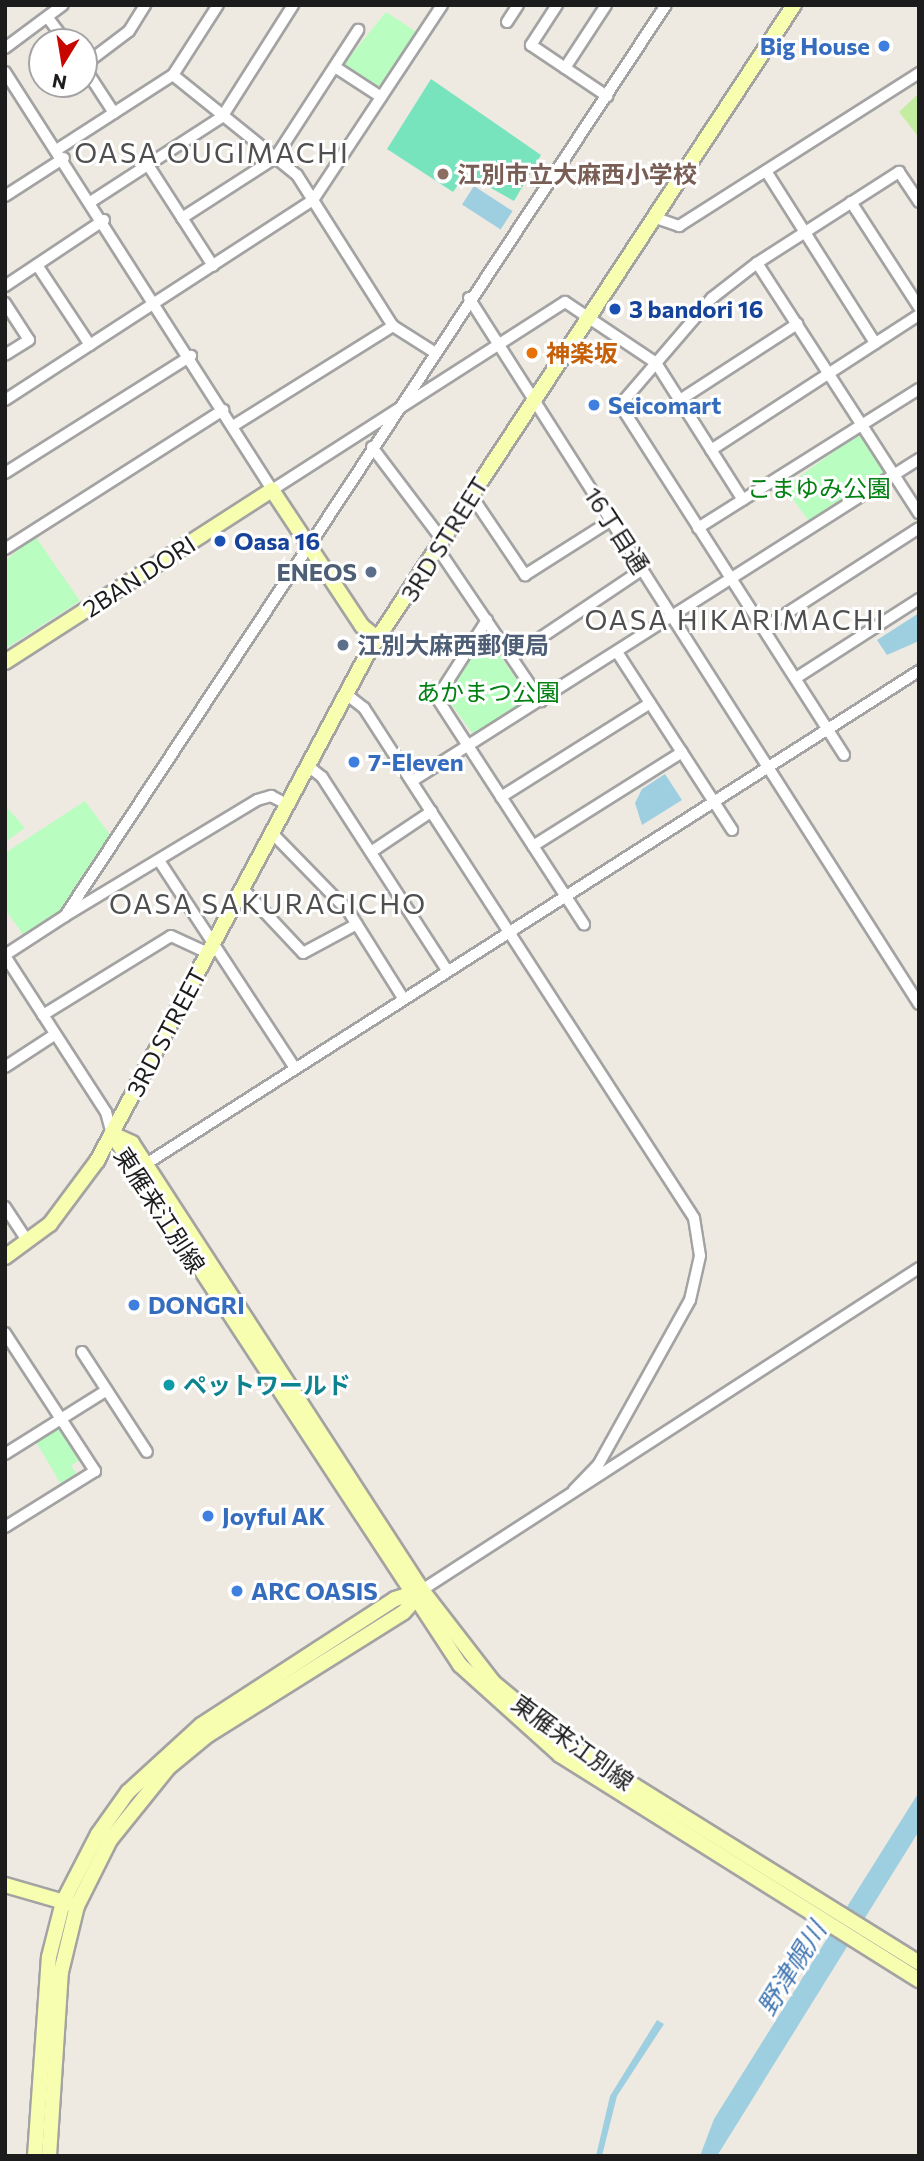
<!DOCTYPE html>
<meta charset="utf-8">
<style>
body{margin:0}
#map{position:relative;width:924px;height:2161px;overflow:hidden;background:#efeae1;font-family:Commissioner,"Noto Sans JP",sans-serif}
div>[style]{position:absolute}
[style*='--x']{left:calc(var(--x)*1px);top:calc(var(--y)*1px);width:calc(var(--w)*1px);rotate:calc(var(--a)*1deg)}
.grass>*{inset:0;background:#c5eda2}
.park>*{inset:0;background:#b9fdc1;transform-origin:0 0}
.pitch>*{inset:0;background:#78e4be}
.water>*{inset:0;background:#9ecfe0;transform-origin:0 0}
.roads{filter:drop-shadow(2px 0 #a3a3a3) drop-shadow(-2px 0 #a3a3a3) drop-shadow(0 2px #a3a3a3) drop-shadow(0 -2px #a3a3a3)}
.street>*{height:10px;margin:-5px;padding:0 5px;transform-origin:5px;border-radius:5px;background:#fff}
.secondary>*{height:14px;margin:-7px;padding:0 7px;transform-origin:7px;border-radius:7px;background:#f7feaf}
.dots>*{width:19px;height:19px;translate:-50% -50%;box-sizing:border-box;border:4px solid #fff;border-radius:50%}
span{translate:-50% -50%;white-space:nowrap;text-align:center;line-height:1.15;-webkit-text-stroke:6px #fff;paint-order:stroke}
.shop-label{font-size:24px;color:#366cbe;font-weight:700}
.right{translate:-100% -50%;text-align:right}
.left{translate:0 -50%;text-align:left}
.education-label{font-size:24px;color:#785e54;font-weight:700}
.transit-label{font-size:24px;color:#164399;font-weight:700}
.food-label{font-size:24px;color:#c56008;font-weight:700}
.park-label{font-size:24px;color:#038112}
.street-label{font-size:24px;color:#1c1c1c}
.service-label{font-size:24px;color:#4e5e75;font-weight:700}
.culture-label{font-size:24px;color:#0d838f;font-weight:700}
.water-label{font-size:26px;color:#4277b2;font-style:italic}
.quarter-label{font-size:28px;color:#4f4f4f;letter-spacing:2px}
.frame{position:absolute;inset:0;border:7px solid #1c1c1c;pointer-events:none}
.north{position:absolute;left:28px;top:28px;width:70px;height:70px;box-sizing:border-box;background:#fff;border:2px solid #a4a4a4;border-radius:50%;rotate:191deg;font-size:19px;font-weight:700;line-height:28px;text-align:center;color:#1c1c1c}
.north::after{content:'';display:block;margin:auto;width:24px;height:32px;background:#c80600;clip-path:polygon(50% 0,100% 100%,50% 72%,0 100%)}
</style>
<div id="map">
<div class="grass">
<div style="clip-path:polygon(919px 93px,919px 134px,917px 135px,899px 112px)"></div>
</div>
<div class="park">
<div style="clip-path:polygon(386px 12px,418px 33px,380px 91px,342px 66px)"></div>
<div style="left:858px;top:434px;width:47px;height:91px;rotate:54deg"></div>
<div style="clip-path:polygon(35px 536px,80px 601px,5px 649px,5px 561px)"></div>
<div style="clip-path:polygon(486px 636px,526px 693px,526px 703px,476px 738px,446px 697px)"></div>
<div style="clip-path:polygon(85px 801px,111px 836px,64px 911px,24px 936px,5px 909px,5px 853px)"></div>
<div style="clip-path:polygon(5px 805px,25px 828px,5px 842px)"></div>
<div style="clip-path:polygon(59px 1426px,81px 1459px,71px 1466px,78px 1476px,62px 1486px,36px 1442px)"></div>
</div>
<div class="pitch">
<div style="clip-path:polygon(431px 79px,541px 155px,514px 201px,466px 174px,453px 192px,387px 149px)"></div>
</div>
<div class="water">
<div style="left:474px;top:186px;width:46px;height:22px;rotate:33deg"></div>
<div style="clip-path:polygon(919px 613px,919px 641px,887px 655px,877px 640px)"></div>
<div style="clip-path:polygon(665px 774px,682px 800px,642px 825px,635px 803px,642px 789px)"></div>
<div style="clip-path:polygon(919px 1792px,919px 1831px,717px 2156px,700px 2156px,714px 2119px)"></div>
<div style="clip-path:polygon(657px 2020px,664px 2024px,617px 2096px,602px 2156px,596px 2156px,610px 2096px)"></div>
</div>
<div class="roads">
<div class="street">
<div style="--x:557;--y:5;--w:48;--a:123"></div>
<div style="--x:531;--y:45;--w:92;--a:33.9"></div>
<div style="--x:48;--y:18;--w:30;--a:53"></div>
<div style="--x:507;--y:22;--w:20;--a:-57"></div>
<div style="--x:5;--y:48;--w:72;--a:-36.6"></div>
<div style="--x:84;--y:65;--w:56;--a:-37.1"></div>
<div style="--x:129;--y:31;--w:31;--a:-58"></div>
<div style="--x:84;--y:67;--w:55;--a:56.9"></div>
<div style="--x:335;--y:67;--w:55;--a:33.1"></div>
<div style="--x:565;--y:68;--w:75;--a:-56.9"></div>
<div style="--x:5;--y:72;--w:496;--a:57.4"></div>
<div style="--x:272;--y:490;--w:348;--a:-32.7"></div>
<div style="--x:565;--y:302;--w:110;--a:33.8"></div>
<div style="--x:656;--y:363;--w:162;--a:57.6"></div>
<div style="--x:173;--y:75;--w:159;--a:38.9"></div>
<div style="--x:297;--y:175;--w:179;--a:57.6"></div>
<div style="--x:393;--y:326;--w:49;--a:32.4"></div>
<div style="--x:58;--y:149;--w:137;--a:-32.8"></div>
<div style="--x:173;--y:75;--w:83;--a:-57.3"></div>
<div style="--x:148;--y:165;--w:120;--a:57.2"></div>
<div style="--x:766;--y:171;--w:204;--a:57.6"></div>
<div style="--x:5;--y:196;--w:70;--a:-32.8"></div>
<div style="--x:92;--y:201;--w:155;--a:-32.9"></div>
<div style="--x:222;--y:117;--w:133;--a:-57.6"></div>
<div style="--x:851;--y:202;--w:125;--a:57.1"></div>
<div style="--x:653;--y:217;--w:28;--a:19"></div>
<div style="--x:679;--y:226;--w:285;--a:-32.5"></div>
<div style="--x:182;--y:218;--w:111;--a:-32.8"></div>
<div style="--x:275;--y:158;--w:153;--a:-57"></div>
<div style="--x:757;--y:263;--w:298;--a:57.1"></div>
<div style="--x:37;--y:265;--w:96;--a:56.5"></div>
<div style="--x:5;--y:286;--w:119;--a:-33.7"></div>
<div style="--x:469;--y:298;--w:837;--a:57.49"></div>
<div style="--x:5;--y:303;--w:44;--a:57"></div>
<div style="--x:29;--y:340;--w:28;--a:148"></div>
<div style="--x:5;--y:400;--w:367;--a:-33"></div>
<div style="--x:313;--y:200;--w:234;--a:-56.5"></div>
<div style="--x:680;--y:400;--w:140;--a:-33"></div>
<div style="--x:233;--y:426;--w:189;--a:-32"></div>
<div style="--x:372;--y:447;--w:118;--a:52.9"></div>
<div style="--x:711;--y:450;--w:248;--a:-33"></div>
<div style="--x:5;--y:473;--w:220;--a:-32.2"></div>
<div style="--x:471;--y:495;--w:97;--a:56"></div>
<div style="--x:525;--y:575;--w:101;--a:-32.4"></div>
<div style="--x:698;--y:528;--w:261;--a:-32.2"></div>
<div style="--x:5;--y:549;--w:259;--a:-32.5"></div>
<div style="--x:438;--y:549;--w:184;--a:55.9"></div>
<div style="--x:487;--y:620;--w:93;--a:122.7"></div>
<div style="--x:437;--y:698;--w:270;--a:57"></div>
<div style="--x:764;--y:628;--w:184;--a:-32.8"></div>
<div style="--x:617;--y:652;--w:212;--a:57.1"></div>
<div style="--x:512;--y:657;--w:158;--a:-33.9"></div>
<div style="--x:796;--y:678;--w:146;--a:-32.7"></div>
<div style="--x:346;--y:694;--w:23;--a:38"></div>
<div style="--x:364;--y:708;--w:607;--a:57.09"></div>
<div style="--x:694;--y:1218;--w:38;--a:81"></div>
<div style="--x:700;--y:1256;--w:45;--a:102.8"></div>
<div style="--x:690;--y:1300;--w:189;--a:119.1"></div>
<div style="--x:598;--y:1465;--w:35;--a:134"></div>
<div style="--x:844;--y:755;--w:416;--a:-122.6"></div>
<div style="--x:620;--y:405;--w:141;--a:-49.3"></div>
<div style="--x:712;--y:298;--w:57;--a:-37.9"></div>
<div style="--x:757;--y:263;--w:169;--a:-32.7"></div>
<div style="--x:899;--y:172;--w:36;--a:56"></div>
<div style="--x:308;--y:766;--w:18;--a:38"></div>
<div style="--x:322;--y:777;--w:230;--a:57.1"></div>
<div style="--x:412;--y:781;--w:601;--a:-32.42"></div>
<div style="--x:501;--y:797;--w:176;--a:-32.2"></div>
<div style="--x:272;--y:833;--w:110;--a:45.7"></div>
<div style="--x:349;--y:912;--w:102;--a:57.9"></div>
<div style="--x:533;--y:846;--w:176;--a:-32.2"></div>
<div style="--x:371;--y:852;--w:73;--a:-33.9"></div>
<div style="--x:160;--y:862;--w:246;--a:56.8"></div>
<div style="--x:242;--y:888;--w:89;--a:46.8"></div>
<div style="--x:303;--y:953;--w:61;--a:-28.2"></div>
<div style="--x:65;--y:916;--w:224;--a:-31.1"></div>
<div style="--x:257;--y:800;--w:15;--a:-16"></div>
<div style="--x:271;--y:796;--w:18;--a:27"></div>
<div style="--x:5;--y:955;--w:72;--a:-33"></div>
<div style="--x:65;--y:916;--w:1091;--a:-56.59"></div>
<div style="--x:5;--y:956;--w:186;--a:57.1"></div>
<div style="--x:106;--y:1112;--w:23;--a:75"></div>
<div style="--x:43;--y:1015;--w:150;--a:-31.7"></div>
<div style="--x:171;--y:936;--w:41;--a:24.7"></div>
<div style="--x:5;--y:1067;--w:59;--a:-33.1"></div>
<div style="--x:146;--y:1164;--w:917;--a:-32.53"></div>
<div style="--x:5;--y:1207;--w:42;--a:56.7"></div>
<div style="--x:5;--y:1333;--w:165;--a:56.9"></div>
<div style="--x:95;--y:1471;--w:106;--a:148.1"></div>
<div style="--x:82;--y:1352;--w:119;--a:57"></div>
<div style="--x:5;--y:1454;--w:120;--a:-32.1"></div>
<div style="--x:422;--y:1590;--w:592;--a:-32.94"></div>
</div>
<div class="secondary">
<div style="--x:5;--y:662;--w:318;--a:-32.8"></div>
<div style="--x:272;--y:490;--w:163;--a:56.5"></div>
<div style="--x:362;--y:626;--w:22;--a:39"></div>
<div style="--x:112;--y:1134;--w:635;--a:56.76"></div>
<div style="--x:460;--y:1665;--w:135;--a:42"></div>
<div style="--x:560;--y:1755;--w:424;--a:32.1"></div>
<div style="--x:112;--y:1134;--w:22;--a:24"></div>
<div style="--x:132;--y:1143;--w:533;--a:57.03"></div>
<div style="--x:422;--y:1590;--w:116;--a:52.3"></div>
<div style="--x:493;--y:1682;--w:99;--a:39.7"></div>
<div style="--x:569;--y:1745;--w:412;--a:31.9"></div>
<div style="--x:5;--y:1257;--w:56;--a:-36.3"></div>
<div style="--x:50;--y:1224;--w:79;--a:-53.3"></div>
<div style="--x:97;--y:1161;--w:576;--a:-61.92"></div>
<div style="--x:368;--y:653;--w:775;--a:-56.68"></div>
<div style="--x:5;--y:1885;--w:69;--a:16.1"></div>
<div style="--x:35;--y:2156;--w:199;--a:-86"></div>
<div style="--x:49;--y:1957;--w:57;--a:-75.7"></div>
<div style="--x:63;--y:1902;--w:76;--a:-62.8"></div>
<div style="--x:98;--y:1834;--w:52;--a:-54.5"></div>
<div style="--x:128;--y:1792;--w:99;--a:-42.5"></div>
<div style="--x:201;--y:1725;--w:231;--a:-33"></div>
<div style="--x:395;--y:1599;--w:23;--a:-18"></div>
<div style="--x:49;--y:2156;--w:184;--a:-86.3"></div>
<div style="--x:61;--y:1972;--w:68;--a:-76.4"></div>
<div style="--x:77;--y:1906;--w:74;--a:-63.4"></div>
<div style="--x:110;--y:1840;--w:92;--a:-51.1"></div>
<div style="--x:168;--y:1768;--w:52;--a:-39.5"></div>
<div style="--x:208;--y:1735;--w:231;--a:-32.1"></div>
<div style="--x:404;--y:1612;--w:20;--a:-49"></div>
</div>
</div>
<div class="dots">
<div style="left:884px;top:46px;background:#3f7fe0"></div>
<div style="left:443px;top:174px;background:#8d6e63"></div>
<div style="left:615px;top:309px;background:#1a4fb4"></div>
<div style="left:532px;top:353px;background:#e8710a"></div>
<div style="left:594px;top:405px;background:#3f7fe0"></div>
<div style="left:220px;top:541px;background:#1a4fb4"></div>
<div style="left:371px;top:572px;background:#5c6f8a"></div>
<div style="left:343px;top:645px;background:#5c6f8a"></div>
<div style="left:354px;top:762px;background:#3f7fe0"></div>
<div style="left:134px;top:1305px;background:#3f7fe0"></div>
<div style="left:169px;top:1385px;background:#0f9aa8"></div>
<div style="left:208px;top:1516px;background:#3f7fe0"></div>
<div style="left:237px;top:1591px;background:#3f7fe0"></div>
</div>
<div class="shop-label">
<span class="right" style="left:870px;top:46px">Big House</span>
<span class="left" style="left:608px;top:405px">Seicomart</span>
<span class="left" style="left:368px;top:762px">7-Eleven</span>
<span class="left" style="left:148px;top:1305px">DONGRI</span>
<span class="left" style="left:222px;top:1516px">Joyful AK</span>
<span class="left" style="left:251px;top:1591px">ARC OASIS</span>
</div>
<div class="education-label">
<span class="left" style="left:457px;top:174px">江別市立大麻西小学校</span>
</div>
<div class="transit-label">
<span class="left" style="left:629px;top:309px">3 bandori 16</span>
<span class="left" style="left:234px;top:541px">Oasa 16</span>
</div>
<div class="food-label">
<span class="left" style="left:546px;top:353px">神楽坂</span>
</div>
<div class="park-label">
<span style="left:819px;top:488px">こまゆみ公園</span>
<span style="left:488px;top:692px">あかまつ公園</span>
</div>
<div class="street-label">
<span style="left:617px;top:530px;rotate:57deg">16丁目通</span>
<span style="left:444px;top:539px;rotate:-58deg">3RD STREET</span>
<span style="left:139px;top:576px;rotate:-33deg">2BAN DORI</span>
<span style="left:166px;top:1032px;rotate:-62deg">3RD STREET</span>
<span style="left:160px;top:1210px;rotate:57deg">東雁来江別線</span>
<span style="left:573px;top:1742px;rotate:36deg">東雁来江別線</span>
</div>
<div class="service-label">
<span class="right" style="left:357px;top:572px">ENEOS</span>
<span class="left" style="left:357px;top:645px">江別大麻西郵便局</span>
</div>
<div class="culture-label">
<span class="left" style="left:183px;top:1385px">ペットワールド</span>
</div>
<div class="water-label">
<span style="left:791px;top:1968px;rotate:-58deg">野津幌川</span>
</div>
<div class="quarter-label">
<span style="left:212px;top:152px">OASA OUGIMACHI</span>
<span style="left:735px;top:619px">OASA HIKARIMACHI</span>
<span style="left:268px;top:903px">OASA SAKURAGICHO</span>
</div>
<div class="frame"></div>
<div class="north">N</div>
</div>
